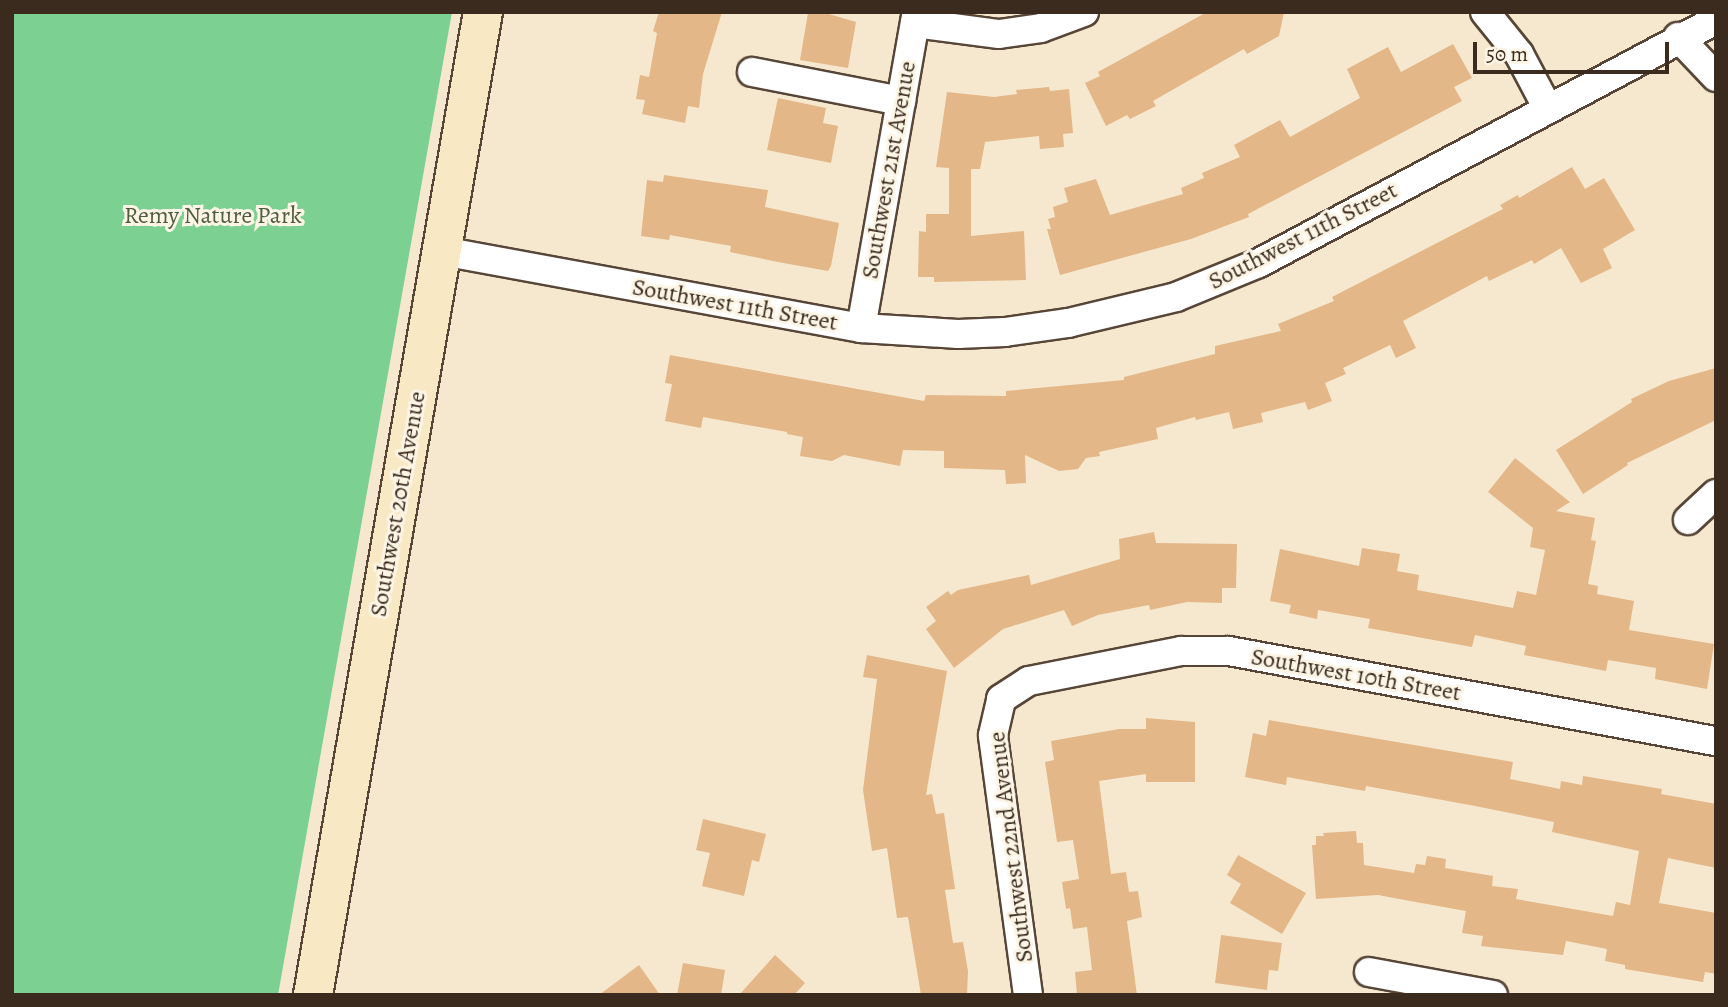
<!DOCTYPE html>
<style>
body{margin:0}
#map{position:relative;width:1728px;height:1007px;overflow:hidden;background:#f6e8ce;font-family:Alegreya,serif}
div>[style]{position:absolute}
[style*='--x']{left:calc(var(--x)*1px);top:calc(var(--y)*1px);width:calc(var(--w)*1px);rotate:calc(var(--a)*1deg)}
.green>*{inset:0;background:#7cd092}
.building>*{inset:0;background:#e3b788}
.roads{filter:drop-shadow(2px 0 #574638) drop-shadow(-2px 0 #574638) drop-shadow(0 2px #574638) drop-shadow(0 -2px #574638)}
.street>*{height:28px;margin:-14px;padding:0 14px;transform-origin:14px;border-radius:14px;background:#fff}
.secondary>*{height:38px;margin:-19px;padding:0 19px;transform-origin:19px;border-radius:19px;background:#f8e8c3}
span{translate:-50% -50%;white-space:nowrap;text-align:center;line-height:1.15;-webkit-text-stroke:6px #fcf5e5;paint-order:stroke}
.street-label{font-size:24px;color:#3b2a1e}
.park-label{font-size:24px;color:#4e5c41}
.frame{position:absolute;inset:0;border:14px solid #3b2a1e;pointer-events:none}
.scale{position:absolute;left:1473px;top:42px;width:196px;height:32px;box-sizing:border-box;border:4px solid #3b2a1e;border-top:0;padding-left:9px;font-size:21px;line-height:24px;white-space:nowrap;color:#3b2a1e;-webkit-text-stroke:5px #fcf5e5;paint-order:stroke}
</style>
<div id="map">
<div class="green">
<div style="clip-path:polygon(12px 12px,452px 12px,278px 995px,12px 995px)"></div>
</div>
<div class="building">
<div style="clip-path:polygon(659px 12px,722px 12px,703px 74px,699px 108px,688px 106px,685px 123px,642px 114px,645px 100px,636px 99px,640px 75px,649px 77px,657px 33px,653px 31px)"></div>
<div style="clip-path:polygon(822px 12px,856px 22px,848px 68px,800px 60px,808px 13px)"></div>
<div style="clip-path:polygon(1207px 12px,1284px 12px,1279px 36px,1247px 54px,1244px 49px,1153px 101px,1156px 106px,1130px 119px,1127px 115px,1106px 126px,1085px 83px,1100px 76px,1098px 72px)"></div>
<div style="clip-path:polygon(1453px 44px,1472px 78px,1454px 87px,1462px 101px,1248px 214px,1249px 217px,1191px 239px,1060px 275px,1047px 229px,1051px 229px,1048px 219px,1055px 217px,1053px 207px,1068px 202px,1064px 188px,1096px 179px,1110px 215px,1183px 194px,1181px 188px,1204px 178px,1202px 173px,1240px 157px,1234px 145px,1280px 120px,1290px 137px,1360px 98px,1347px 69px,1388px 47px,1401px 72px)"></div>
<div style="clip-path:polygon(1049px 87px,1050px 91px,1069px 89px,1073px 133px,1063px 134px,1064px 147px,1040px 149px,1039px 136px,985px 142px,980px 169px,971px 169px,971px 236px,1024px 231px,1026px 280px,934px 282px,934px 277px,918px 277px,919px 231px,926px 232px,926px 214px,949px 214px,949px 168px,936px 167px,947px 92px,994px 97px,1017px 94px,1016px 90px)"></div>
<div style="clip-path:polygon(778px 98px,826px 108px,823px 123px,838px 126px,831px 163px,767px 150px)"></div>
<div style="clip-path:polygon(1572px 167px,1585px 189px,1604px 178px,1635px 230px,1603px 249px,1612px 268px,1581px 283px,1561px 248px,1534px 264px,1532px 260px,1489px 281px,1487px 276px,1403px 321px,1416px 348px,1396px 358px,1390px 345px,1343px 368px,1346px 374px,1325px 383px,1332px 401px,1308px 410px,1305px 402px,1261px 413px,1263px 422px,1233px 429px,1229px 412px,1196px 420px,1195px 417px,1156px 428px,1158px 439px,1099px 452px,1100px 456px,1086px 458px,1078px 469px,1059px 471px,1025px 455px,1026px 483px,1006px 484px,1005px 470px,944px 468px,944px 451px,903px 450px,900px 466px,844px 455px,832px 461px,800px 456px,803px 437px,787px 434px,787px 432px,703px 417px,701px 428px,665px 421px,672px 384px,665px 383px,670px 355px,924px 401px,926px 395px,1006px 396px,1006px 391px,1124px 380px,1124px 377px,1215px 354px,1215px 346px,1281px 331px,1278px 324px,1334px 301px,1332px 297px,1503px 209px,1500px 205px,1518px 195px,1519px 198px)"></div>
<div style="clip-path:polygon(664px 175px,768px 190px,765px 207px,839px 223px,831px 266px,828px 271px,778px 262px,730px 252px,731px 246px,670px 235px,669px 240px,641px 236px,647px 180px,663px 182px)"></div>
<div style="clip-path:polygon(1716px 368px,1716px 420px,1627px 463px,1628px 465px,1583px 494px,1556px 450px,1632px 402px,1631px 399px,1669px 381px)"></div>
<div style="clip-path:polygon(1515px 458px,1570px 502px,1556px 511px,1595px 518px,1591px 540px,1596px 541px,1588px 584px,1598px 586px,1597px 594px,1634px 601px,1629px 630px,1714px 644px,1707px 689px,1655px 679px,1656px 668px,1608px 660px,1606px 671px,1524px 655px,1526px 646px,1475px 635px,1472px 647px,1368px 628px,1370px 619px,1318px 610px,1317px 619px,1289px 613px,1291px 605px,1270px 601px,1280px 549px,1359px 566px,1362px 548px,1400px 554px,1397px 571px,1419px 575px,1417px 590px,1513px 608px,1517px 591px,1536px 595px,1545px 550px,1530px 547px,1533px 528px,1488px 492px)"></div>
<div style="clip-path:polygon(1154px 532px,1156px 543px,1237px 544px,1236px 588px,1222px 588px,1222px 603px,1187px 602px,1150px 610px,1149px 605px,1098px 615px,1072px 626px,1064px 610px,1003px 629px,954px 668px,926px 629px,936px 621px,926px 607px,948px 591px,951px 595px,958px 590px,1029px 575px,1031px 585px,1120px 559px,1119px 539px)"></div>
<div style="clip-path:polygon(867px 655px,947px 671px,926px 795px,932px 794px,936px 814px,944px 813px,955px 889px,945px 890px,953px 943px,963px 942px,968px 971px,967px 995px,921px 995px,908px 917px,897px 918px,887px 848px,872px 851px,863px 790px,877px 679px,863px 677px)"></div>
<div style="clip-path:polygon(1146px 718px,1195px 722px,1195px 782px,1146px 782px,1146px 774px,1099px 781px,1111px 874px,1126px 872px,1129px 892px,1138px 891px,1142px 917px,1127px 921px,1137px 995px,1077px 995px,1075px 972px,1092px 970px,1087px 927px,1073px 929px,1070px 908px,1066px 909px,1062px 882px,1079px 879px,1073px 840px,1057px 842px,1045px 762px,1054px 760px,1051px 741px,1119px 729px,1146px 729px)"></div>
<div style="clip-path:polygon(1269px 720px,1513px 762px,1510px 779px,1560px 789px,1561px 781px,1582px 785px,1583px 776px,1662px 789px,1661px 794px,1716px 804px,1716px 868px,1668px 858px,1659px 903px,1716px 913px,1716px 974px,1705px 972px,1703px 982px,1625px 969px,1625px 965px,1605px 961px,1607px 949px,1566px 941px,1563px 955px,1481px 946px,1483px 936px,1462px 933px,1466px 911px,1410px 901px,1378px 895px,1316px 899px,1312px 845px,1316px 845px,1316px 836px,1324px 836px,1323px 833px,1356px 831px,1357px 843px,1363px 843px,1364px 865px,1414px 873px,1416px 864px,1425px 865px,1427px 856px,1446px 859px,1445px 868px,1493px 876px,1492px 886px,1518px 889px,1516px 899px,1613px 916px,1616px 902px,1630px 905px,1639px 851px,1552px 832px,1554px 822px,1475px 806px,1366px 786px,1365px 791px,1287px 777px,1286px 785px,1245px 777px,1253px 733px,1266px 736px)"></div>
<div style="clip-path:polygon(703px 819px,766px 834px,759px 862px,752px 860px,744px 896px,702px 886px,710px 853px,696px 850px)"></div>
<div style="clip-path:polygon(1238px 855px,1306px 893px,1282px 934px,1230px 903px,1241px 884px,1227px 875px)"></div>
<div style="clip-path:polygon(1221px 935px,1282px 943px,1278px 971px,1269px 970px,1267px 990px,1215px 983px)"></div>
<div style="clip-path:polygon(775px 955px,805px 983px,794px 995px,739px 995px)"></div>
<div style="clip-path:polygon(683px 963px,725px 970px,721px 995px,677px 995px)"></div>
<div style="clip-path:polygon(639px 965px,660px 995px,599px 995px)"></div>
</div>
<div class="roads">
<div class="street">
<div style="--x:1485;--y:12;--w:54;--a:51"></div>
<div style="--x:1519;--y:54;--w:60;--a:62.2"></div>
<div style="--x:915;--y:23;--w:85;--a:7.5"></div>
<div style="--x:999;--y:34;--w:42;--a:-8.1"></div>
<div style="--x:1041;--y:28;--w:46;--a:-20.4"></div>
<div style="--x:1678;--y:37;--w:55;--a:46.5"></div>
<div style="--x:752;--y:72;--w:152;--a:11"></div>
<div style="--x:442;--y:251;--w:426;--a:10.4"></div>
<div style="--x:861;--y:328;--w:97;--a:3.5"></div>
<div style="--x:958;--y:334;--w:47;--a:-2.4"></div>
<div style="--x:1005;--y:332;--w:64;--a:-8.1"></div>
<div style="--x:1068;--y:323;--w:111;--a:-13.5"></div>
<div style="--x:1176;--y:297;--w:90;--a:-22.3"></div>
<div style="--x:1259;--y:263;--w:518;--a:-28"></div>
<div style="--x:861;--y:328;--w:321;--a:-80"></div>
<div style="--x:1688;--y:520;--w:38;--a:-43"></div>
<div style="--x:1369;--y:972;--w:126;--a:10.5"></div>
<div style="--x:1028;--y:995;--w:262;--a:-97.7"></div>
<div style="--x:993;--y:735;--w:37;--a:-77"></div>
<div style="--x:1001;--y:699;--w:33;--a:-33"></div>
<div style="--x:1029;--y:681;--w:155;--a:-11.2"></div>
<div style="--x:1181;--y:651;--w:48;--a:0"></div>
<div style="--x:1229;--y:651;--w:495;--a:10.5"></div>
</div>
<div class="secondary">
<div style="--x:313;--y:995;--w:998;--a:-80.19"></div>
</div>
</div>
<div class="street-label">
<span style="left:889px;top:170px;rotate:-80deg">Southwest 21st Avenue</span>
<span style="left:1303px;top:236px;rotate:-27deg">Southwest 11th Street</span>
<span style="left:735px;top:305px;rotate:10deg">Southwest 11th Street</span>
<span style="left:398px;top:504px;rotate:-80deg">Southwest 20th Avenue</span>
<span style="left:1356px;top:675px;rotate:10deg">Southwest 10th Street</span>
<span style="left:1011px;top:847px;rotate:-97deg">Southwest 22nd Avenue</span>
</div>
<div class="park-label">
<span style="left:213px;top:216px">Remy Nature Park</span>
</div>
<div class="frame"></div>
<div class="scale">50 m</div>
</div>
